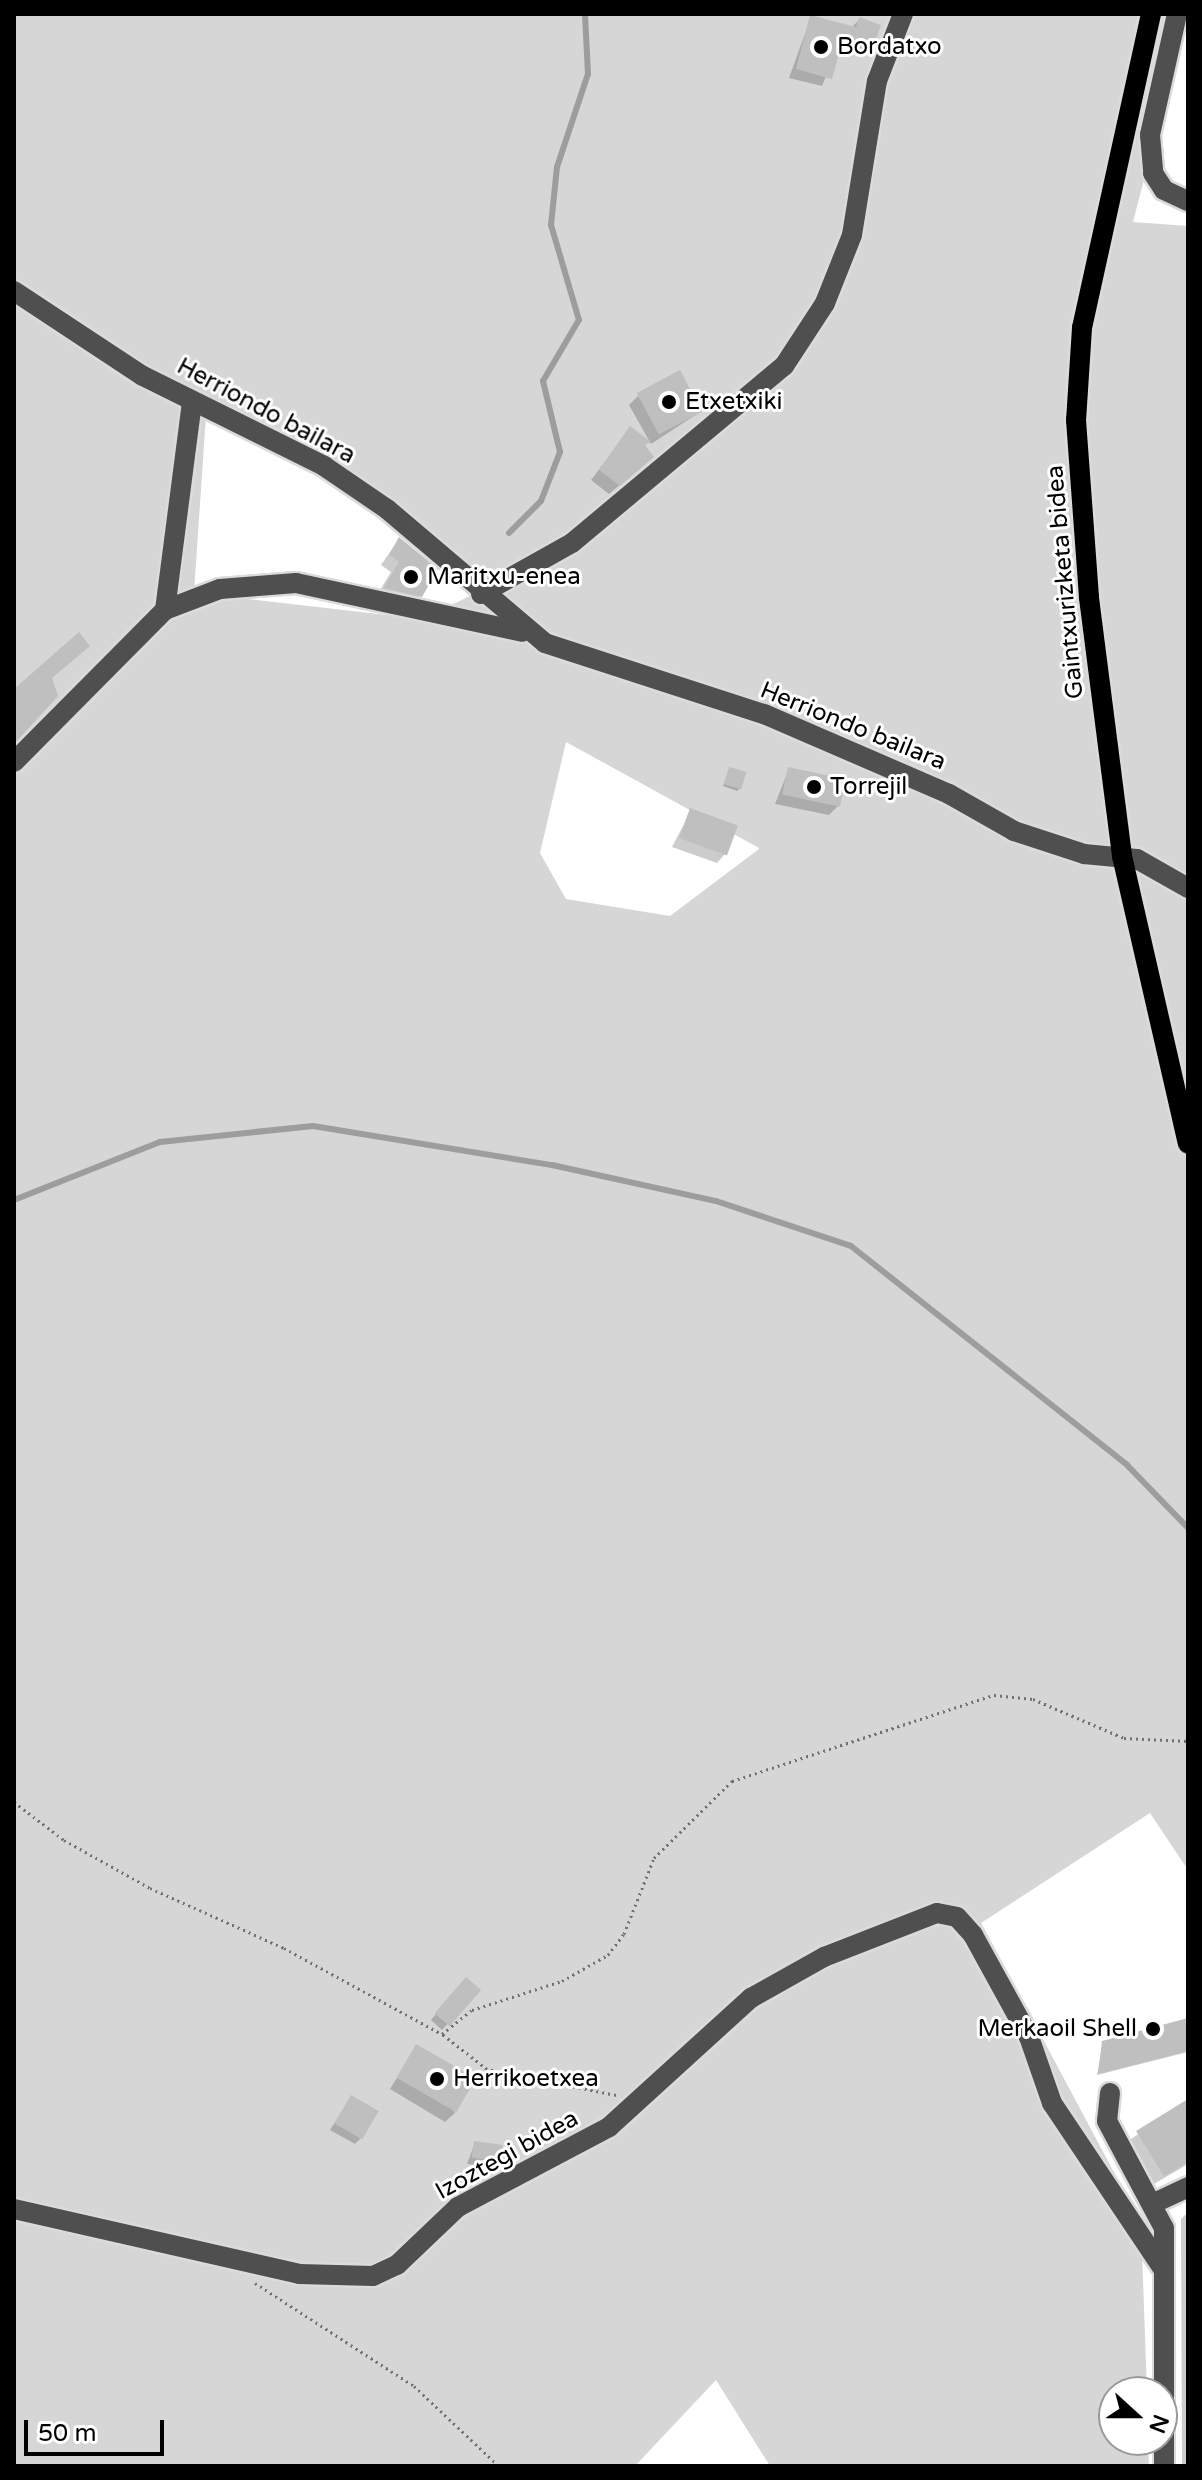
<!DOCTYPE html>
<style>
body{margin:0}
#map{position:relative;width:1202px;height:2480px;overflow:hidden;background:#fff;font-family:"Varela Round",sans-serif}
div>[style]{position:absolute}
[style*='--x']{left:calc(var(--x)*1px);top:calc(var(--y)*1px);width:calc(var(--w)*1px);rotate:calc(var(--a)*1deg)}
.green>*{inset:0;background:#d6d6d6}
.shadow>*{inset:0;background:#0003}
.stream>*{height:6px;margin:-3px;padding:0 3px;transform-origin:3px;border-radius:3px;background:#9d9d9d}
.building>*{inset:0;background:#bfbfbf;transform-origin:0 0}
.path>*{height:3px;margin-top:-1.5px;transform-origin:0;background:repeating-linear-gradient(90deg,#717171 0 2px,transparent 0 6px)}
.roads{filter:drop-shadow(2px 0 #dbdbdb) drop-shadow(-2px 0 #dbdbdb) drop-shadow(0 2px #dbdbdb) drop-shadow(0 -2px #dbdbdb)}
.minor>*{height:20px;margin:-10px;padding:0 10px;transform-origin:10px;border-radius:10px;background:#4f4f4f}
.major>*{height:20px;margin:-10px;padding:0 10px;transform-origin:10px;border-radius:10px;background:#000}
.dots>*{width:22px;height:22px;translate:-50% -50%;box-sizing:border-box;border:4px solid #fff;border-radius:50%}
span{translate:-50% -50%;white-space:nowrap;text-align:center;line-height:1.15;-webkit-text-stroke:6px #fff;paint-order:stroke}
.poi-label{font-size:24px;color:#000}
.left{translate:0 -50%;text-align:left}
.right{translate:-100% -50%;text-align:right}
.street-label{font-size:24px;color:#000}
.frame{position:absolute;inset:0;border:16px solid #000;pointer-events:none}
.north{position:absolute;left:1098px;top:2376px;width:80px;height:80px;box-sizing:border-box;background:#fff;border:2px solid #999;border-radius:50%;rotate:111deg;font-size:22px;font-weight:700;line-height:32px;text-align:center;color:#000}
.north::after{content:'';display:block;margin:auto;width:28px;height:36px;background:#000;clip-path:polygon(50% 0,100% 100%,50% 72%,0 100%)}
.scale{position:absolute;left:24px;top:2420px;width:140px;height:36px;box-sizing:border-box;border:4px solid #000;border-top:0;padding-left:10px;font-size:24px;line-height:28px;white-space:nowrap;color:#000;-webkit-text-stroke:6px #fff;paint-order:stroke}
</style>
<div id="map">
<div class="green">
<div style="clip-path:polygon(evenodd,14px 14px,1187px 14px,1133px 222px,1188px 226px,1188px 1870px,1150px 1813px,981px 1923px,1141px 2223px,1147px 2392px,1114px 2392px,1114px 2440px,1148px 2440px,1149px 2466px,770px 2466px,716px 2380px,635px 2466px,14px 2466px,14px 14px,206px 415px,364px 491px,470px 596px,422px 619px,194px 593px,206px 415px,14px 14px,566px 742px,759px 848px,759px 849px,670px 916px,566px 899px,540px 853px,566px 742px)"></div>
</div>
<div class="shadow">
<div style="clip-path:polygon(811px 17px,851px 28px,860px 19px,871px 48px,862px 57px,838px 48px,822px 86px,789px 78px)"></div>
<div style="clip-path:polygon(638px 396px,700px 412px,651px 444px,629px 405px)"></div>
<div style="clip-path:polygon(630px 429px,644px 446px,642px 466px,609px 494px,591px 480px)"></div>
<div style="clip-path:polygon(399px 539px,420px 596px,410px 605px,376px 597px,391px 572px,381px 565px)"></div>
<div style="clip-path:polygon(789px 769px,839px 805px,829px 815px,775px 804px)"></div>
<div style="clip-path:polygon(729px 770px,740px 788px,737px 791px,723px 786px)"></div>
<div style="clip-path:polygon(691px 811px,726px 853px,717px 863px,672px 847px)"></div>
<div style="clip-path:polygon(460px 1986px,478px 1990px,442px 2030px,431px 2020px)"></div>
<div style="clip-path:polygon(1188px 2020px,1188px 2052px,1097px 2075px,1103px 2043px)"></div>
<div style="clip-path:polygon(416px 2047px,455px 2113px,445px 2122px,390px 2089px)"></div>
<div style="clip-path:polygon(351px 2097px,361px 2138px,355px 2144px,330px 2130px)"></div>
<div style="clip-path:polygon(1188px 2101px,1188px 2164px,1154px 2184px,1128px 2141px)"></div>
<div style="clip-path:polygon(475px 2143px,499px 2161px,493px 2167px,467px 2164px)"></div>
<div style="clip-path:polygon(1188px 2212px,1188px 2466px,1182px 2466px,1181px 2219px)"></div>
</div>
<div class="stream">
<div style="--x:509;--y:533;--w:45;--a:-45"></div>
<div style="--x:541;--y:501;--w:53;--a:-68.8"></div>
<div style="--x:560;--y:452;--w:73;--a:-103.5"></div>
<div style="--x:543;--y:381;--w:71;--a:-59.5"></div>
<div style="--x:579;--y:320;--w:99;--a:-106.4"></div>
<div style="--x:551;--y:225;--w:58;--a:-84.1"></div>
<div style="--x:557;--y:167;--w:98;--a:-71.6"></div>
<div style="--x:588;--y:74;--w:60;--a:-92.9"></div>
<div style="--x:14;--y:1200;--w:157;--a:-21.7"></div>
<div style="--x:160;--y:1142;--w:154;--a:-6"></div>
<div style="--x:313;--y:1126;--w:242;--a:9.3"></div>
<div style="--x:552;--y:1165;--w:168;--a:12.4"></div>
<div style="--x:716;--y:1201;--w:142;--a:18.4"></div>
<div style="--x:851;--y:1246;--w:352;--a:38.4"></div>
<div style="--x:1127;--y:1465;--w:88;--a:45.9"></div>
</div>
<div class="building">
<div style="clip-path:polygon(810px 15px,856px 27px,859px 17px,881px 25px,873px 49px,843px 39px,832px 79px,796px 69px)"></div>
<div style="left:680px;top:370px;width:47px;height:49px;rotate:62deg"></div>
<div style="clip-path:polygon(630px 426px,651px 442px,645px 445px,654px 457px,620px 486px,599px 470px)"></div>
<div style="clip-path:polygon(399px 537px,438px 569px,422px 597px,384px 588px,399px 562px,389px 555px)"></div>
<div style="clip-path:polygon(79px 632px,90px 646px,52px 678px,58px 696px,14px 744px,14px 689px)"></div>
<div style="left:729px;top:767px;width:18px;height:18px;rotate:16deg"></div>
<div style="left:788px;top:767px;width:59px;height:28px;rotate:12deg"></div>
<div style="left:690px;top:808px;width:51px;height:32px;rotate:20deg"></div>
<div style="left:466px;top:1977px;width:20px;height:48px;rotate:41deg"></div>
<div style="clip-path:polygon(1188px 2018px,1188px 2051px,1098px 2074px,1102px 2041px)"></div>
<div style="left:416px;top:2044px;width:69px;height:39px;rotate:30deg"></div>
<div style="left:351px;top:2095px;width:32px;height:33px;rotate:30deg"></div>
<div style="clip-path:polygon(1188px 2099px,1188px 2162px,1164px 2176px,1136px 2131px)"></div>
<div style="left:474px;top:2141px;width:29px;height:17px;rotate:8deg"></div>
</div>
<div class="path">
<div style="--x:14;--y:1802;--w:63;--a:37.2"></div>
<div style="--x:64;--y:1840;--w:98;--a:29.2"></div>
<div style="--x:150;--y:1888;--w:147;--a:24.1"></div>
<div style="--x:284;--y:1948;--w:180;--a:28.6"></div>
<div style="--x:616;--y:2095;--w:132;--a:-168.6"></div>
<div style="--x:487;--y:2069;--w:57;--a:-142.1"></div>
<div style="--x:442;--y:2034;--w:38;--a:-39"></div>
<div style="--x:472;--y:2010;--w:95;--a:-17.9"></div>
<div style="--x:562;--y:1981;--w:53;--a:-29.5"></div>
<div style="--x:608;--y:1955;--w:26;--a:-53"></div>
<div style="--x:624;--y:1934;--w:82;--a:-68.5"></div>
<div style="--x:654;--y:1858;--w:110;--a:-44.6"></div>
<div style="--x:732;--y:1781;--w:276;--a:-18.2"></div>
<div style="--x:994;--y:1695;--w:39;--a:6"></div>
<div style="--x:1033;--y:1699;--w:99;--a:23.2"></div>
<div style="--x:1124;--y:1738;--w:64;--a:2.7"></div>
<div style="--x:255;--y:2283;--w:189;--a:32.9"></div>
<div style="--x:414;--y:2386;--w:117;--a:43.3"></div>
</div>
<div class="roads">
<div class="minor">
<div style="--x:1177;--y:14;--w:124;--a:102.6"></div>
<div style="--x:1150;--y:135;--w:38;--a:85"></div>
<div style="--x:1153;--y:173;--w:20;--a:57"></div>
<div style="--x:1164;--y:190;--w:26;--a:25"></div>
<div style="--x:14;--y:291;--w:154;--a:33.4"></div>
<div style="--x:143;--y:376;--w:202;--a:26.4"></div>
<div style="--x:324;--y:466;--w:76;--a:34.3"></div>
<div style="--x:387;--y:509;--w:207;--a:40.3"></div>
<div style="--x:545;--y:643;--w:230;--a:18"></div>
<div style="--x:764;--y:714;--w:202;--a:23.4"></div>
<div style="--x:949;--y:794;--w:75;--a:29.6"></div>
<div style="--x:1014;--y:831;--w:74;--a:18.2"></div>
<div style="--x:1084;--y:854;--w:53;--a:5.4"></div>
<div style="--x:1137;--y:859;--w:59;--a:29.6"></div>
<div style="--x:481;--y:594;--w:104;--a:-29.3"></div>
<div style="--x:572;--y:543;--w:276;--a:-39.9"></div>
<div style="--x:784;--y:366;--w:75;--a:-56.9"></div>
<div style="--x:825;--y:303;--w:73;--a:-68.3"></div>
<div style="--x:852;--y:235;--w:156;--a:-80.8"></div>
<div style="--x:877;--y:81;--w:72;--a:-68.8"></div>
<div style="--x:165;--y:610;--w:59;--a:-20.9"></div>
<div style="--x:220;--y:589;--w:76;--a:-4.5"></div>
<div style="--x:296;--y:583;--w:231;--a:12.2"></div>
<div style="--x:14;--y:762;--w:214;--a:-45.2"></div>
<div style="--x:165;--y:610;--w:210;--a:-82.6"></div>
<div style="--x:1110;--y:2093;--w:28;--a:96"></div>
<div style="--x:1107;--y:2121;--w:121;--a:62"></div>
<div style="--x:1164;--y:2228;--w:238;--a:90"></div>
<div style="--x:1152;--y:2204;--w:40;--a:-25"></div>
<div style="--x:14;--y:2209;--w:292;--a:12.8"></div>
<div style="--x:299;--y:2274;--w:74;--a:1.5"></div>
<div style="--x:373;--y:2276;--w:26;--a:-25"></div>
<div style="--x:397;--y:2265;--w:84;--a:-43.6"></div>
<div style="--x:458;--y:2207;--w:171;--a:-27.9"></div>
<div style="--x:609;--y:2127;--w:192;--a:-42.3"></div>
<div style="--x:751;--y:1998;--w:84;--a:-29.3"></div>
<div style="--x:824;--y:1957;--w:121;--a:-21.3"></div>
<div style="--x:937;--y:1913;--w:20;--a:11"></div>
<div style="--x:957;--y:1917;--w:24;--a:48"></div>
<div style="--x:973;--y:1935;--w:116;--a:61.2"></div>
<div style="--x:1029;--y:2037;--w:70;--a:70.8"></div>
<div style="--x:1052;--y:2103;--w:200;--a:56.2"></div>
</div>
<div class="major">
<div style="--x:1151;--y:14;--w:321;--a:102.4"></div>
<div style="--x:1082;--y:328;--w:92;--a:93.7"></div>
<div style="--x:1076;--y:420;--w:178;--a:85.8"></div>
<div style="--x:1089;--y:598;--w:260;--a:82.7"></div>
<div style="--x:1122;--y:856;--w:295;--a:77.1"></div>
</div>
</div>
<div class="dots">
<div style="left:821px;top:47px;background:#000"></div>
<div style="left:669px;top:402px;background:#000"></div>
<div style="left:411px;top:577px;background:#000"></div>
<div style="left:814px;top:787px;background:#000"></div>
<div style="left:1153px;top:2029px;background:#000"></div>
<div style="left:437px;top:2079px;background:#000"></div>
</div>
<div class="poi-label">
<span class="left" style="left:837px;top:47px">Bordatxo</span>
<span class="left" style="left:685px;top:402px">Etxetxiki</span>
<span class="left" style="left:427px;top:577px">Maritxu-enea</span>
<span class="left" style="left:830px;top:787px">Torrejil</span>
<span class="right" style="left:1137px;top:2029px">Merkaoil Shell</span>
<span class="left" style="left:453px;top:2079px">Herrikoetxea</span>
</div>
<div class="street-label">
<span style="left:266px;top:411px;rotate:28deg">Herriondo bailara</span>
<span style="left:1065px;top:582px;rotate:-95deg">Gaintxurizketa bidea</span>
<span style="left:853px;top:726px;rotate:22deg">Herriondo bailara</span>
<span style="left:507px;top:2155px;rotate:-29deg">Izoztegi bidea</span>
</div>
<div class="frame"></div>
<div class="north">N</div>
<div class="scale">50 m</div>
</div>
